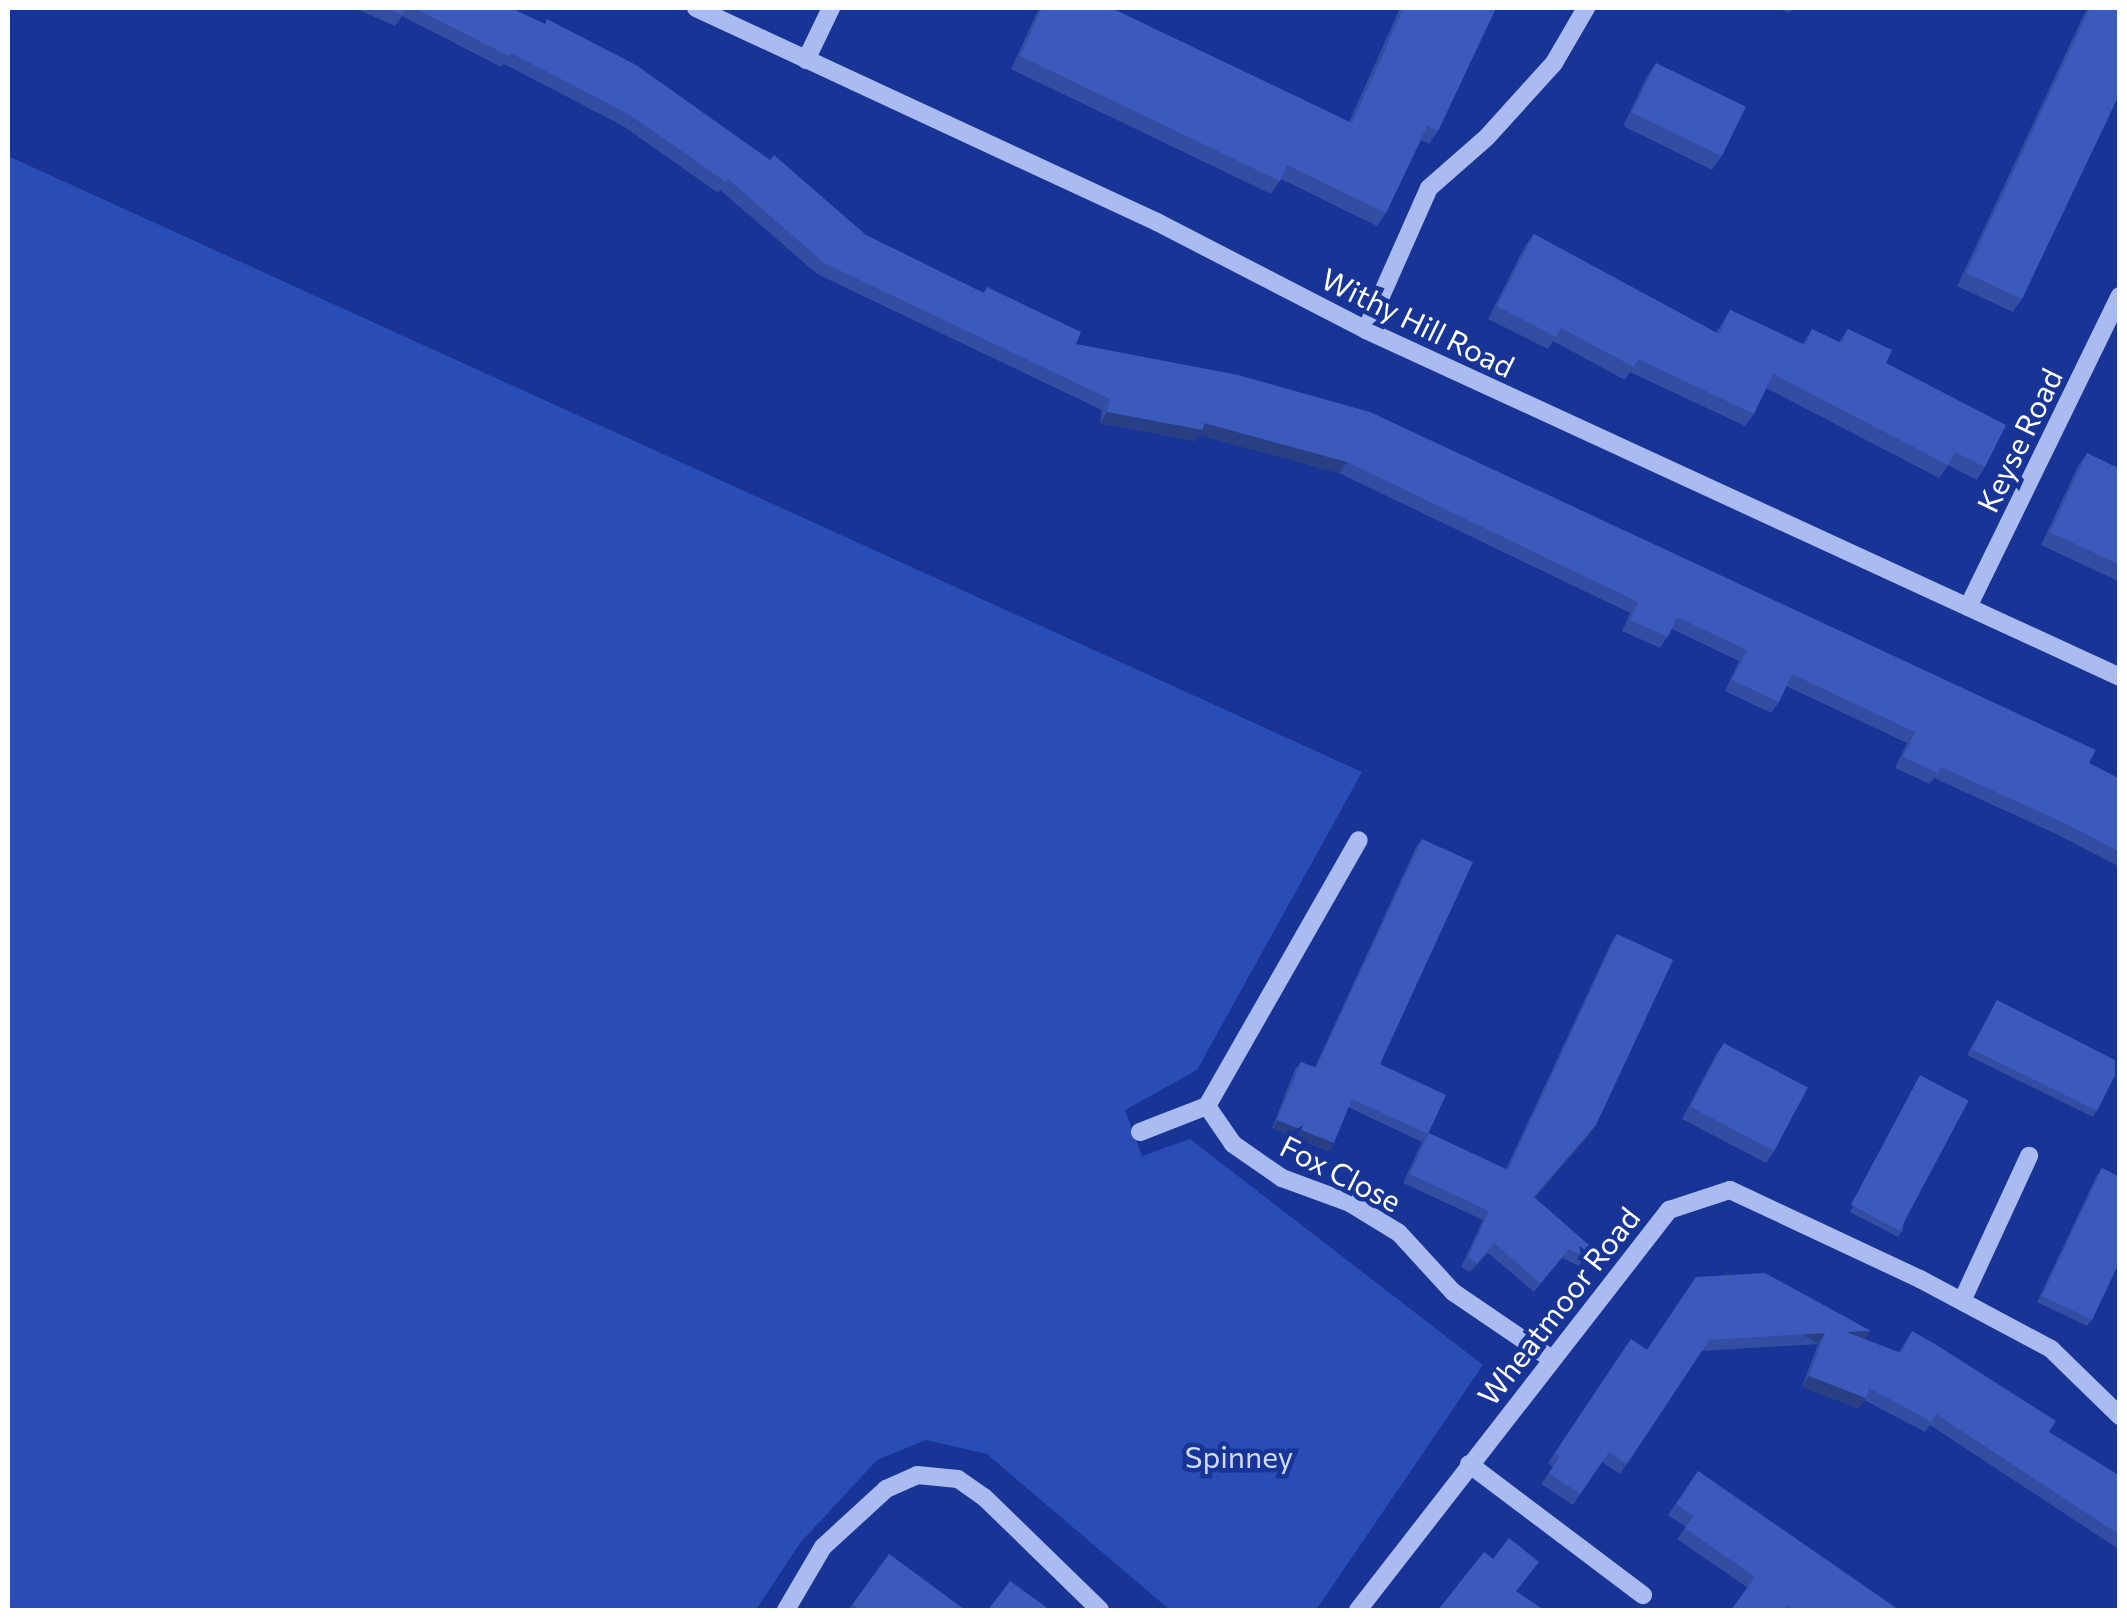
<!DOCTYPE html>
<style>
body{margin:0}
#map{position:relative;width:2127px;height:1618px;overflow:hidden;background:#173496;font-family:Commissioner,sans-serif}
div>[style]{position:absolute}
[style*='--x']{left:calc(var(--x)*1px);top:calc(var(--y)*1px);width:calc(var(--w)*1px);rotate:calc(var(--a)*1deg)}
.green>*{inset:0;background:#2a4cb5}
.minor>*{height:18px;margin:-9px;padding:0 9px;transform-origin:9px;border-radius:9px;background:#a9bbf1}
.wall>*{inset:0;background:#334da2}
.shaded-wall>*{inset:0;background:#293f84;transform-origin:0 0}
.building>*{inset:0;background:#3b5abc;transform-origin:0 0}
span{translate:-50% -50%;white-space:nowrap;text-align:center;line-height:1.15;-webkit-text-stroke:9px #173496;paint-order:stroke}
.street-label{font-size:30px;color:#fff}
.park-label{font-size:30px;color:#d0dbfc}
.frame{position:absolute;inset:0;border:10px solid #fff;pointer-events:none}
</style>
<div id="map">
<div class="green">
<div style="clip-path:polygon(8px 156px,1362px 772px,1197px 1070px,1125px 1110px,1142px 1156px,1190px 1139px,1483px 1365px,1316px 1610px,1170px 1610px,987px 1454px,926px 1440px,877px 1460px,800px 1543px,756px 1610px,8px 1610px)"></div>
</div>
<div class="minor">
<div style="--x:696;--y:8;--w:508;--a:24.9"></div>
<div style="--x:1157;--y:222;--w:235;--a:27.3"></div>
<div style="--x:1366;--y:330;--w:830;--a:24.71"></div>
<div style="--x:806;--y:60;--w:58;--a:-64.3"></div>
<div style="--x:1366;--y:330;--w:155;--a:-66.1"></div>
<div style="--x:1429;--y:188;--w:77;--a:-41.3"></div>
<div style="--x:1487;--y:137;--w:100;--a:-47.8"></div>
<div style="--x:1554;--y:63;--w:64;--a:-59.8"></div>
<div style="--x:1968;--y:607;--w:346;--a:-64"></div>
<div style="--x:1207;--y:1106;--w:46;--a:55.6"></div>
<div style="--x:1233;--y:1144;--w:60;--a:34.8"></div>
<div style="--x:1282;--y:1178;--w:72;--a:20.2"></div>
<div style="--x:1350;--y:1203;--w:57;--a:31.5"></div>
<div style="--x:1399;--y:1233;--w:80;--a:47.5"></div>
<div style="--x:1453;--y:1292;--w:117;--a:34.2"></div>
<div style="--x:1140;--y:1132;--w:72;--a:-21.2"></div>
<div style="--x:1207;--y:1106;--w:306;--a:-60.3"></div>
<div style="--x:1962;--y:1301;--w:160;--a:-65.2"></div>
<div style="--x:1469;--y:1464;--w:218;--a:37"></div>
<div style="--x:786;--y:1610;--w:73;--a:-59.6"></div>
<div style="--x:823;--y:1547;--w:86;--a:-42.6"></div>
<div style="--x:886;--y:1489;--w:34;--a:-24"></div>
<div style="--x:917;--y:1475;--w:41;--a:5.6"></div>
<div style="--x:958;--y:1479;--w:32;--a:35"></div>
<div style="--x:984;--y:1497;--w:162;--a:44.2"></div>
<div style="--x:1358;--y:1610;--w:507;--a:-52.13"></div>
<div style="--x:1669;--y:1210;--w:64;--a:-18.2"></div>
<div style="--x:1730;--y:1190;--w:210;--a:25.1"></div>
<div style="--x:1920;--y:1279;--w:149;--a:28.1"></div>
<div style="--x:2051;--y:1349;--w:96;--a:44.2"></div>
</div>
<div class="wall">
<div style="clip-path:polygon(354px 8px,511px 8px,866px 235px,983px 293px,987px 287px,1076px 344px,2089px 763px,2120px 779px,2120px 867px,2054px 833px,1934px 778px,1930px 784px,1895px 768px,1907px 743px,1786px 686px,1779px 702px,1771px 713px,1725px 691px,1739px 661px,1672px 629px,1660px 648px,1622px 631px,1630px 613px,1339px 473px,1199px 435px,1195px 441px,1100px 423px,1102px 410px,817px 274px,720px 190px,718px 193px,623px 126px,504px 64px,501px 67px,402px 16px,395px 26px)"></div>
<div style="clip-path:polygon(1039px 8px,1111px 8px,1349px 122px,1400px 8px,1496px 8px,1438px 131px,1429px 144px,1421px 140px,1386px 213px,1377px 226px,1281px 179px,1271px 194px,1011px 69px)"></div>
<div style="clip-path:polygon(1776px 8px,1793px 8px,1789px 13px)"></div>
<div style="clip-path:polygon(2087px 8px,2120px 8px,2022px 299px,2013px 312px,1957px 286px)"></div>
<div style="clip-path:polygon(1656px 63px,1721px 157px,1712px 170px,1623px 126px,1647px 76px)"></div>
<div style="clip-path:polygon(1534px 234px,1716px 333px,1730px 310px,1803px 344px,1812px 329px,1839px 342px,1848px 329px,1886px 363px,1985px 467px,1977px 480px,1948px 465px,1939px 478px,1766px 388px,1754px 414px,1745px 426px,1630px 372px,1625px 380px,1553px 341px,1548px 349px,1488px 319px,1525px 246px)"></div>
<div style="clip-path:polygon(2087px 453px,2120px 469px,2120px 582px,2041px 545px,2078px 466px)"></div>
<div style="clip-path:polygon(1422px 839px,1380px 1064px,1428px 1134px,1506px 1169px,1611px 943px,1617px 934px,1590px 1134px,1535px 1198px,1591px 1247px,1579px 1266px,1562px 1258px,1534px 1292px,1488px 1253px,1470px 1272px,1461px 1267px,1483px 1220px,1403px 1183px,1422px 1142px,1348px 1107px,1328px 1151px,1272px 1128px,1295px 1069px,1301px 1062px,1315px 1067px,1416px 847px)"></div>
<div style="clip-path:polygon(1997px 1000px,2097px 1111px,2093px 1117px,1967px 1055px)"></div>
<div style="clip-path:polygon(1724px 1043px,1775px 1150px,1766px 1163px,1682px 1119px,1715px 1056px)"></div>
<div style="clip-path:polygon(1920px 1075px,1903px 1230px,1898px 1237px,1850px 1212px)"></div>
<div style="clip-path:polygon(2102px 1168px,2092px 1320px,2087px 1326px,2037px 1302px,2097px 1175px)"></div>
<div style="clip-path:polygon(1696px 1277px,1899px 1352px,1912px 1331px,2049px 1432px,2120px 1476px,2120px 1550px,1930px 1425px,1925px 1432px,1864px 1400px,1858px 1408px,1802px 1387px,1818px 1344px,1702px 1351px,1620px 1474px,1602px 1462px,1573px 1505px,1541px 1484px,1553px 1467px,1548px 1463px,1631px 1339px,1647px 1350px)"></div>
<div style="clip-path:polygon(1698px 1471px,1899px 1610px,1731px 1610px,1748px 1588px,1677px 1539px,1686px 1527px,1668px 1515px)"></div>
<div style="clip-path:polygon(889px 1554px,965px 1610px,848px 1610px)"></div>
</div>
<div class="shaded-wall">
<div style="clip-path:polygon(1107px 412px,1204px 423px,1347px 462px,1339px 473px,1199px 435px,1195px 441px,1100px 423px)"></div>
<div style="left:1277px;top:1120px;width:61px;height:9px;rotate:22deg"></div>
<div style="clip-path:polygon(1596px 1125px,1590px 1134px,1528px 1206px,1534px 1197px)"></div>
<div style="clip-path:polygon(1871px 1331px,1864px 1341px,1846px 1332px)"></div>
<div style="left:1825px;top:1333px;width:13px;height:116px;rotate:122deg"></div>
<div style="clip-path:polygon(1809px 1376px,1866px 1398px,1858px 1408px,1802px 1387px)"></div>
</div>
<div class="building">
<div style="clip-path:polygon(386px 8px,406px 8px,402px 15px)"></div>
<div style="clip-path:polygon(414px 8px,511px 8px,545px 24px,547px 19px,636px 65px,770px 160px,774px 155px,866px 235px,984px 293px,987px 287px,1081px 332px,1076px 344px,1238px 375px,1370px 412px,2096px 750px,2089px 763px,2120px 779px,2120px 852px,2062px 822px,1941px 767px,1938px 773px,1903px 757px,1915px 732px,1792px 674px,1779px 702px,1732px 680px,1747px 650px,1677px 617px,1668px 637px,1630px 620px,1638px 602px,1347px 462px,1204px 423px,1203px 430px,1107px 412px,1110px 399px,824px 263px,728px 179px,726px 182px,630px 115px,511px 53px,509px 56px)"></div>
<div style="clip-path:polygon(1042px 8px,1111px 8px,1352px 123px,1404px 8px,1496px 8px,1438px 131px,1427px 126px,1386px 213px,1287px 165px,1280px 181px,1020px 56px)"></div>
<div style="clip-path:polygon(2090px 8px,2120px 8px,2120px 93px,2022px 299px,1966px 273px)"></div>
<div style="left:1656px;top:63px;width:100px;height:55px;rotate:26deg"></div>
<div style="clip-path:polygon(1534px 234px,1719px 334px,1730px 310px,1805px 345px,1812px 329px,1841px 343px,1848px 329px,1892px 350px,1886px 363px,2006px 425px,1985px 467px,1955px 452px,1948px 465px,1773px 374px,1754px 414px,1638px 359px,1634px 367px,1561px 328px,1556px 337px,1497px 306px)"></div>
<div style="clip-path:polygon(2087px 453px,2120px 469px,2120px 565px,2050px 532px)"></div>
<div style="clip-path:polygon(1422px 839px,1473px 862px,1380px 1064px,1446px 1095px,1428px 1134px,1352px 1099px,1334px 1143px,1277px 1120px,1301px 1062px,1316px 1068px)"></div>
<div style="clip-path:polygon(1617px 934px,1673px 960px,1596px 1125px,1534px 1197px,1591px 1247px,1585px 1257px,1569px 1249px,1540px 1283px,1494px 1243px,1477px 1263px,1468px 1258px,1489px 1211px,1410px 1174px,1429px 1133px,1508px 1170px)"></div>
<div style="clip-path:polygon(1997px 1000px,2115px 1060px,2115px 1075px,2097px 1111px,1972px 1049px)"></div>
<div style="left:1724px;top:1043px;width:95px;height:72px;rotate:28deg"></div>
<div style="left:1920px;top:1075px;width:55px;height:147px;rotate:28deg"></div>
<div style="clip-path:polygon(2102px 1168px,2120px 1177px,2120px 1261px,2092px 1320px,2042px 1296px)"></div>
<div style="clip-path:polygon(1765px 1273px,1871px 1331px,1846px 1332px,1901px 1353px,1912px 1331px,1935px 1344px,2056px 1421px,2049px 1432px,2120px 1476px,2120px 1535px,1936px 1414px,1932px 1422px,1869px 1388px,1866px 1398px,1809px 1376px,1825px 1333px,1709px 1340px,1627px 1464px,1609px 1452px,1580px 1494px,1549px 1473px,1560px 1456px,1555px 1453px,1631px 1339px,1647px 1350px,1696px 1277px)"></div>
<div style="clip-path:polygon(1698px 1471px,1899px 1610px,1794px 1610px,1787px 1605px,1783px 1610px,1731px 1610px,1755px 1577px,1685px 1528px,1694px 1516px,1676px 1504px)"></div>
<div style="clip-path:polygon(1509px 1538px,1539px 1562px,1516px 1591px,1544px 1610px,1438px 1610px,1484px 1552px,1493px 1559px)"></div>
<div style="clip-path:polygon(889px 1554px,965px 1610px,861px 1610px,853px 1604px)"></div>
<div style="clip-path:polygon(1010px 1581px,1050px 1610px,988px 1610px)"></div>
</div>
<div class="street-label">
<span style="left:1418px;top:322px;rotate:26deg">Withy Hill Road</span>
<span style="left:2019px;top:440px;rotate:-64deg">Keyse Road</span>
<span style="left:1341px;top:1173px;rotate:27deg">Fox Close</span>
<span style="left:1558px;top:1306px;rotate:-52deg">Wheatmoor Road</span>
</div>
<div class="park-label">
<span style="left:1239px;top:1456px">Spinney</span>
</div>
<div class="frame"></div>
</div>
